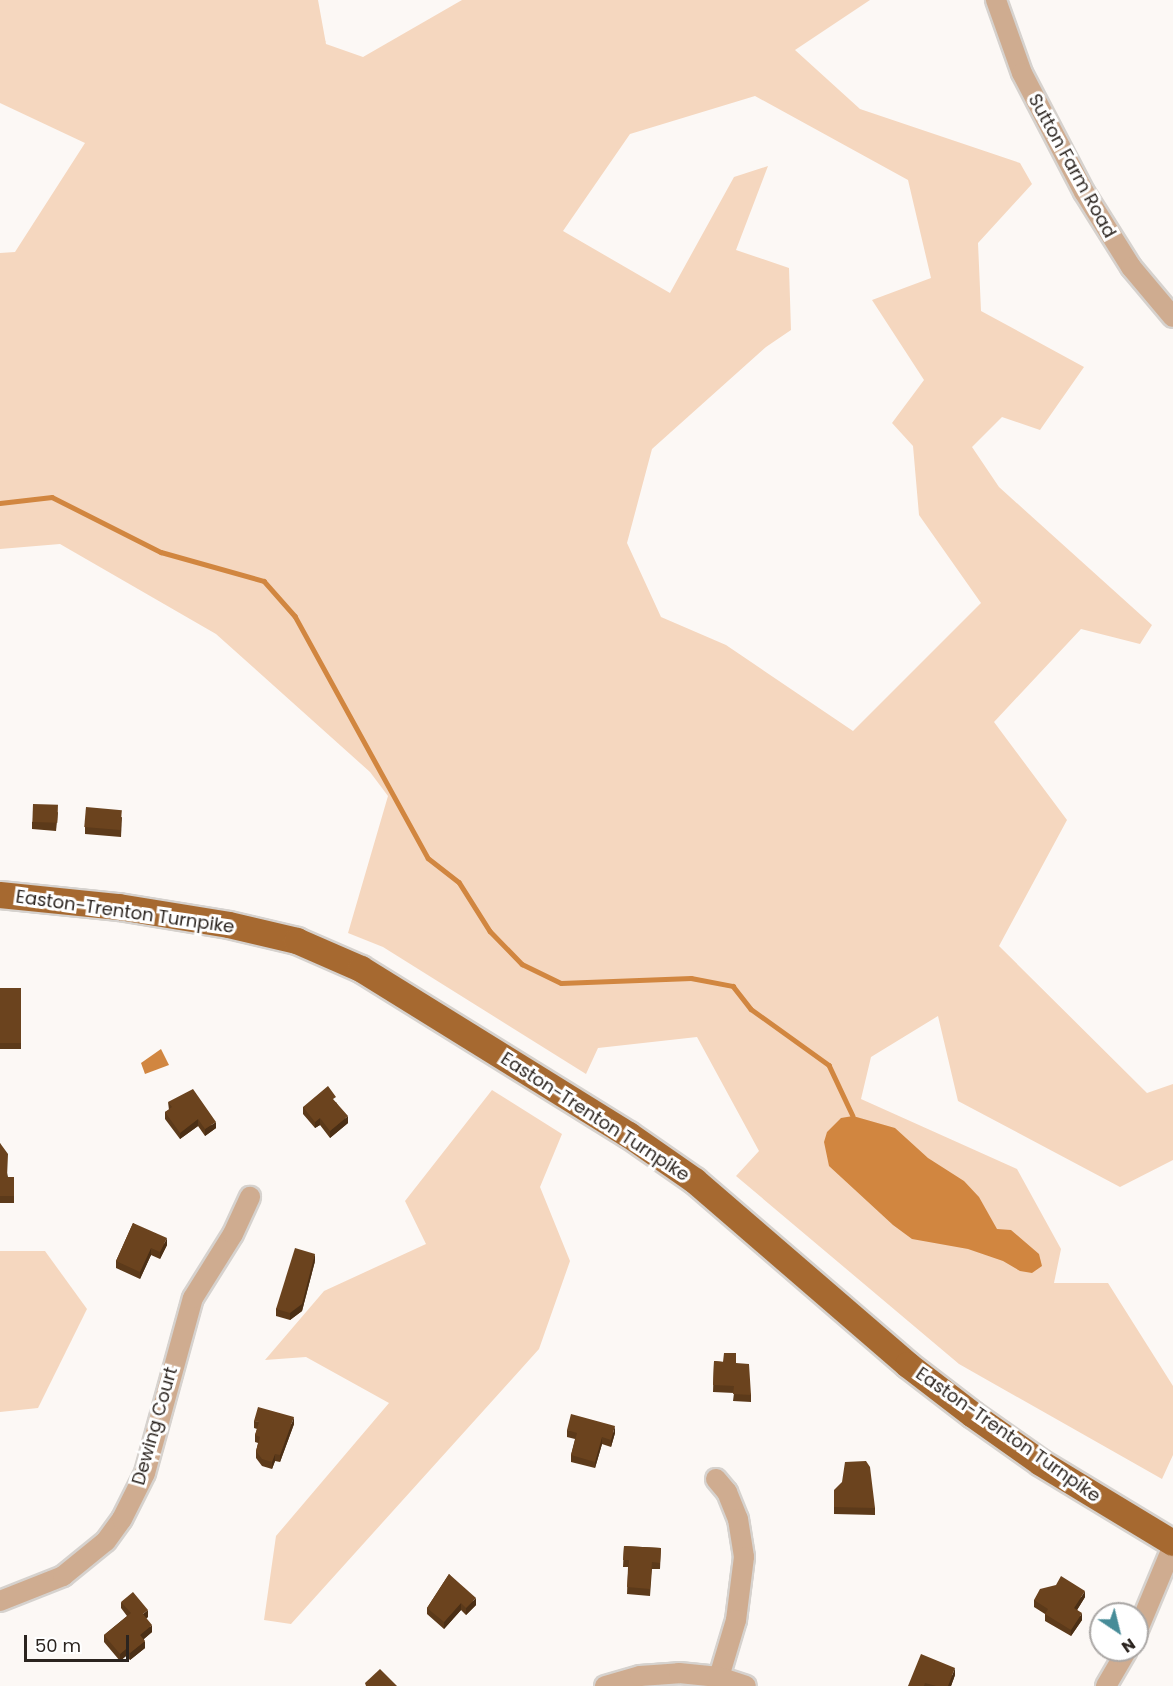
<!DOCTYPE html>
<style>
body{margin:0}
#map{position:relative;width:1173px;height:1686px;overflow:hidden;background:#fcf8f5;font-family:Poppins,sans-serif}
div>[style]{position:absolute}
[style*='--x']{left:calc(var(--x)*1px);top:calc(var(--y)*1px);width:calc(var(--w)*1px);rotate:calc(var(--a)*1deg)}
.green>*{inset:0;background:#f5d7bf}
.water>*{inset:0;background:#d18640}
.stream>*{height:4.5px;margin:-2.25px;padding:0 2.25px;transform-origin:2.25px;border-radius:2.25px;background:#d18640}
.roads{filter:drop-shadow(2px 0 #d6d2ce) drop-shadow(-2px 0 #d6d2ce) drop-shadow(0 2px #d6d2ce) drop-shadow(0 -2px #d6d2ce)}
.minor>*{height:20px;margin:-10px;padding:0 10px;transform-origin:10px;border-radius:10px;background:#cfac90}
.major>*{height:26px;margin:-13px;padding:0 13px;transform-origin:13px;border-radius:13px;background:#a66930}
.wall>*{inset:0;background:#5c3a1a;transform-origin:0 0}
.shaded-wall>*{inset:0;background:#4b2f15}
.building>*{inset:0;background:#6b431e;transform-origin:0 0}
span{translate:-50% -50%;white-space:nowrap;text-align:center;line-height:1.15;-webkit-text-stroke:6px #fff;paint-order:stroke}
.street-label{font-size:18px;color:#2b241f}
.north{position:absolute;left:1089px;top:1602px;width:60px;height:60px;box-sizing:border-box;background:#fff;border:2px solid #aaa7a5;border-radius:50%;rotate:145deg;font-size:16px;font-weight:700;line-height:24px;text-align:center;color:#2b241f}
.north::after{content:'';display:block;margin:auto;width:21px;height:27px;background:#478c98;clip-path:polygon(50% 0,100% 100%,50% 72%,0 100%)}
.scale{position:absolute;left:24px;top:1635px;width:105px;height:27px;box-sizing:border-box;border:3px solid #2b241f;border-top:0;padding-left:8px;font-size:18px;line-height:21px;white-space:nowrap;color:#2b241f;-webkit-text-stroke:4px #fff;paint-order:stroke}
</style>
<div id="map">
<div class="green">
<div style="clip-path:polygon(evenodd,0 0,318px 0,326px 44px,363px 57px,462px 0,870px 0,795px 50px,860px 109px,1020px 163px,1032px 184px,978px 243px,981px 311px,1084px 367px,1040px 430px,1002px 417px,972px 447px,999px 487px,1152px 625px,1140px 644px,1081px 629px,994px 722px,1067px 820px,999px 946px,1147px 1093px,1173px 1084px,1173px 1160px,1120px 1187px,958px 1101px,938px 1016px,871px 1057px,861px 1099px,1017px 1169px,1061px 1249px,1054px 1283px,1108px 1283px,1173px 1386px,1173px 1455px,1162px 1479px,959px 1364px,736px 1176px,759px 1151px,697px 1037px,598px 1048px,586px 1074px,383px 947px,348px 933px,388px 796px,370px 772px,216px 634px,60px 544px,0 549px,0 253px,15px 252px,85px 143px,0 103px,0 0,755px 96px,908px 180px,931px 278px,872px 300px,924px 380px,892px 423px,913px 446px,919px 515px,981px 603px,853px 731px,726px 645px,661px 617px,627px 543px,652px 449px,766px 347px,791px 330px,789px 268px,736px 250px,768px 166px,734px 177px,670px 293px,563px 231px,630px 134px,755px 96px)"></div>
<div style="clip-path:polygon(492px 1090px,562px 1134px,540px 1187px,570px 1261px,539px 1349px,291px 1624px,264px 1620px,276px 1536px,389px 1403px,306px 1357px,265px 1360px,324px 1291px,426px 1244px,405px 1201px)"></div>
<div style="clip-path:polygon(0 1251px,45px 1251px,87px 1309px,38px 1408px,0 1412px)"></div>
</div>
<div class="water">
<div style="clip-path:polygon(161px 1049px,169px 1065px,145px 1074px,141px 1063px)"></div>
<div style="clip-path:polygon(853px 1116px,895px 1128px,928px 1158px,964px 1181px,979px 1197px,997px 1229px,1011px 1230px,1039px 1254px,1042px 1266px,1032px 1273px,1020px 1271px,1003px 1261px,968px 1249px,912px 1239px,893px 1225px,829px 1166px,824px 1142px,827px 1132px,841px 1118px)"></div>
</div>
<div class="stream">
<div style="--x:0;--y:503;--w:52;--a:-6.6"></div>
<div style="--x:52;--y:497;--w:122;--a:26.8"></div>
<div style="--x:161;--y:552;--w:107;--a:15.7"></div>
<div style="--x:264;--y:581;--w:47;--a:48.5"></div>
<div style="--x:295;--y:616;--w:276;--a:61.2"></div>
<div style="--x:428;--y:858;--w:39;--a:38"></div>
<div style="--x:459;--y:882;--w:58;--a:57.7"></div>
<div style="--x:490;--y:931;--w:46;--a:45.9"></div>
<div style="--x:522;--y:964;--w:43;--a:26"></div>
<div style="--x:561;--y:983;--w:130;--a:-2.2"></div>
<div style="--x:691;--y:978;--w:43;--a:10.8"></div>
<div style="--x:733;--y:986;--w:29;--a:52"></div>
<div style="--x:751;--y:1009;--w:96;--a:35.7"></div>
<div style="--x:829;--y:1065;--w:56;--a:64.8"></div>
</div>
<div class="roads">
<div class="minor">
<div style="--x:996;--y:0;--w:77;--a:70.4"></div>
<div style="--x:1022;--y:73;--w:134;--a:62.5"></div>
<div style="--x:1084;--y:192;--w:89;--a:57.9"></div>
<div style="--x:1131;--y:267;--w:65;--a:50"></div>
<div style="--x:716;--y:1479;--w:17;--a:50"></div>
<div style="--x:727;--y:1492;--w:29;--a:68"></div>
<div style="--x:738;--y:1519;--w:38;--a:81"></div>
<div style="--x:744;--y:1557;--w:64;--a:97.2"></div>
<div style="--x:736;--y:1620;--w:59;--a:106.6"></div>
<div style="--x:0;--y:1601;--w:68;--a:-21.6"></div>
<div style="--x:63;--y:1576;--w:55;--a:-39.1"></div>
<div style="--x:106;--y:1541;--w:27;--a:-54"></div>
<div style="--x:122;--y:1519;--w:51;--a:-63.4"></div>
<div style="--x:145;--y:1473;--w:181;--a:-74.7"></div>
<div style="--x:193;--y:1298;--w:75;--a:-58"></div>
<div style="--x:233;--y:1234;--w:41;--a:-65.3"></div>
<div style="--x:1137;--y:1632;--w:93;--a:-67.3"></div>
<div style="--x:605;--y:1686;--w:36;--a:-16"></div>
<div style="--x:640;--y:1676;--w:39;--a:-4"></div>
<div style="--x:679;--y:1673;--w:40;--a:5.7"></div>
<div style="--x:719;--y:1677;--w:28;--a:18"></div>
<div style="--x:1106;--y:1686;--w:42;--a:-59.7"></div>
</div>
<div class="major">
<div style="--x:0;--y:895;--w:120;--a:5.8"></div>
<div style="--x:119;--y:907;--w:111;--a:9.3"></div>
<div style="--x:229;--y:925;--w:70;--a:13.2"></div>
<div style="--x:297;--y:941;--w:70;--a:23.6"></div>
<div style="--x:361;--y:969;--w:315;--a:31.8"></div>
<div style="--x:629;--y:1135;--w:80;--a:34.9"></div>
<div style="--x:695;--y:1181;--w:281;--a:40.8"></div>
<div style="--x:908;--y:1365;--w:82;--a:37.6"></div>
<div style="--x:973;--y:1415;--w:83;--a:35.2"></div>
<div style="--x:1041;--y:1463;--w:154;--a:31.2"></div>
</div>
</div>
<div class="wall">
<div style="clip-path:polygon(58px 812px,56px 831px,32px 829px,32px 822px)"></div>
<div style="clip-path:polygon(122px 817px,121px 837px,85px 834px,85px 827px)"></div>
<div style="left:0;top:988px;width:21px;height:61px"></div>
<div style="clip-path:polygon(168px 1102px,216px 1128px,205px 1136px,198px 1126px,180px 1139px,165px 1119px,165px 1112px,169px 1110px)"></div>
<div style="clip-path:polygon(336px 1102px,348px 1123px,330px 1138px,320px 1125px,315px 1128px,303px 1114px,303px 1107px)"></div>
<div style="clip-path:polygon(0 1143px,8px 1177px,14px 1177px,14px 1203px,0 1203px)"></div>
<div style="clip-path:polygon(133px 1223px,167px 1245px,160px 1259px,151px 1255px,140px 1279px,116px 1268px,116px 1261px)"></div>
<div style="clip-path:polygon(315px 1261px,302px 1311px,290px 1320px,276px 1316px,276px 1309px)"></div>
<div style="clip-path:polygon(714px 1361px,736px 1363px,751px 1395px,751px 1402px,733px 1401px,734px 1393px,713px 1392px)"></div>
<div style="clip-path:polygon(254px 1421px,294px 1424px,280px 1462px,275px 1461px,272px 1469px,262px 1466px,256px 1458px,256px 1451px,258px 1443px,255px 1442px,255px 1435px,257px 1429px,254px 1428px)"></div>
<div style="clip-path:polygon(567px 1430px,615px 1433px,611px 1447px,602px 1444px,595px 1468px,571px 1462px,571px 1455px,575px 1439px,567px 1437px)"></div>
<div style="clip-path:polygon(834px 1490px,875px 1508px,875px 1515px,834px 1514px)"></div>
<div style="clip-path:polygon(624px 1546px,661px 1548px,660px 1569px,652px 1569px,650px 1596px,627px 1594px,628px 1567px,623px 1567px)"></div>
<div style="clip-path:polygon(449px 1574px,476px 1605px,466px 1615px,461px 1610px,444px 1629px,427px 1614px,427px 1608px)"></div>
<div style="clip-path:polygon(1085px 1597px,1077px 1610px,1082px 1620px,1071px 1636px,1045px 1621px,1045px 1614px,1034px 1607px,1034px 1600px)"></div>
<div style="clip-path:polygon(121px 1602px,148px 1617px,146px 1618px,152px 1632px,144px 1639px,145px 1648px,130px 1660px,126px 1656px,120px 1661px,104px 1642px,104px 1635px,127px 1616px,121px 1608px)"></div>
<div style="clip-path:polygon(955px 1675px,951px 1686px,908px 1686px)"></div>
</div>
<div class="shaded-wall">
<div style="clip-path:polygon(348px 1116px,348px 1123px,330px 1138px,330px 1131px)"></div>
<div style="clip-path:polygon(320px 1118px,320px 1125px,315px 1128px,315px 1122px)"></div>
<div style="clip-path:polygon(198px 1119px,198px 1126px,180px 1139px,180px 1133px)"></div>
<div style="clip-path:polygon(216px 1122px,216px 1128px,205px 1136px,205px 1129px)"></div>
<div style="clip-path:polygon(167px 1238px,167px 1245px,160px 1259px,160px 1252px)"></div>
<div style="clip-path:polygon(151px 1248px,151px 1255px,140px 1279px,140px 1272px)"></div>
<div style="clip-path:polygon(315px 1254px,315px 1261px,302px 1311px,290px 1320px,290px 1313px)"></div>
<div style="clip-path:polygon(294px 1417px,294px 1424px,280px 1462px,280px 1455px)"></div>
<div style="clip-path:polygon(615px 1426px,615px 1433px,611px 1447px,611px 1440px)"></div>
<div style="clip-path:polygon(602px 1437px,602px 1444px,595px 1468px,595px 1462px)"></div>
<div style="clip-path:polygon(275px 1454px,275px 1461px,272px 1469px,272px 1462px)"></div>
<div style="clip-path:polygon(1085px 1591px,1085px 1597px,1074px 1615px,1074px 1608px)"></div>
<div style="clip-path:polygon(476px 1598px,476px 1605px,466px 1615px,466px 1608px)"></div>
<div style="clip-path:polygon(461px 1603px,461px 1610px,444px 1629px,444px 1622px)"></div>
<div style="clip-path:polygon(148px 1610px,148px 1617px,143px 1621px,143px 1614px)"></div>
<div style="clip-path:polygon(1082px 1613px,1082px 1620px,1071px 1636px,1071px 1630px)"></div>
<div style="clip-path:polygon(152px 1625px,152px 1632px,140px 1642px,140px 1635px)"></div>
<div style="clip-path:polygon(145px 1641px,145px 1648px,130px 1660px,130px 1653px)"></div>
<div style="clip-path:polygon(126px 1649px,126px 1656px,120px 1661px,120px 1654px)"></div>
<div style="clip-path:polygon(955px 1668px,955px 1675px,951px 1686px,948px 1686px)"></div>
</div>
<div class="building">
<div style="left:33px;top:804px;width:25px;height:18px;rotate:2deg"></div>
<div style="left:86px;top:807px;width:36px;height:20px;rotate:5deg"></div>
<div style="left:0;top:988px;width:21px;height:55px"></div>
<div style="clip-path:polygon(328px 1086px,336px 1097px,333px 1099px,348px 1116px,330px 1131px,320px 1118px,315px 1122px,303px 1107px)"></div>
<div style="clip-path:polygon(193px 1089px,216px 1122px,205px 1129px,198px 1119px,180px 1133px,165px 1112px,172px 1107px,168px 1102px)"></div>
<div style="clip-path:polygon(0 1143px,8px 1154px,7px 1177px,14px 1177px,14px 1196px,0 1196px)"></div>
<div style="clip-path:polygon(133px 1223px,167px 1238px,160px 1252px,151px 1248px,140px 1272px,116px 1261px)"></div>
<div style="clip-path:polygon(295px 1248px,315px 1254px,302px 1304px,290px 1313px,276px 1309px)"></div>
<div style="clip-path:polygon(724px 1353px,736px 1353px,736px 1363px,749px 1364px,751px 1395px,733px 1394px,734px 1386px,713px 1385px,714px 1361px,723px 1362px)"></div>
<div style="clip-path:polygon(258px 1407px,294px 1417px,280px 1455px,275px 1454px,272px 1462px,262px 1459px,256px 1451px,260px 1437px,255px 1435px,259px 1422px,254px 1421px)"></div>
<div style="clip-path:polygon(571px 1414px,615px 1426px,611px 1440px,602px 1437px,595px 1462px,571px 1455px,577px 1433px,567px 1430px)"></div>
<div style="clip-path:polygon(866px 1461px,870px 1467px,875px 1508px,834px 1507px,834px 1490px,842px 1482px,845px 1462px)"></div>
<div style="clip-path:polygon(624px 1546px,661px 1548px,660px 1563px,652px 1562px,650px 1589px,627px 1587px,629px 1560px,623px 1560px)"></div>
<div style="clip-path:polygon(449px 1574px,476px 1598px,466px 1608px,461px 1603px,444px 1622px,427px 1608px)"></div>
<div style="clip-path:polygon(1061px 1576px,1085px 1591px,1074px 1608px,1082px 1613px,1071px 1630px,1045px 1614px,1048px 1609px,1034px 1600px,1040px 1589px,1056px 1585px)"></div>
<div style="clip-path:polygon(133px 1592px,148px 1610px,143px 1614px,152px 1625px,140px 1635px,145px 1641px,130px 1653px,126px 1649px,120px 1654px,104px 1635px,131px 1613px,121px 1602px)"></div>
<div style="clip-path:polygon(921px 1654px,955px 1668px,948px 1686px,936px 1686px,925px 1683px,924px 1686px,908px 1686px)"></div>
<div style="clip-path:polygon(380px 1669px,397px 1686px,366px 1686px,365px 1683px)"></div>
</div>
<div class="street-label">
<span style="left:1072px;top:166px;rotate:61deg">Sutton Farm Road</span>
<span style="left:125px;top:912px;rotate:8deg">Easton-Trenton Turnpike</span>
<span style="left:595px;top:1117px;rotate:33deg">Easton-Trenton Turnpike</span>
<span style="left:155px;top:1426px;rotate:-74deg">Dewing Court</span>
<span style="left:1008px;top:1435px;rotate:35deg">Easton-Trenton Turnpike</span>
</div>
<div class="north">N</div>
<div class="scale">50 m</div>
</div>
